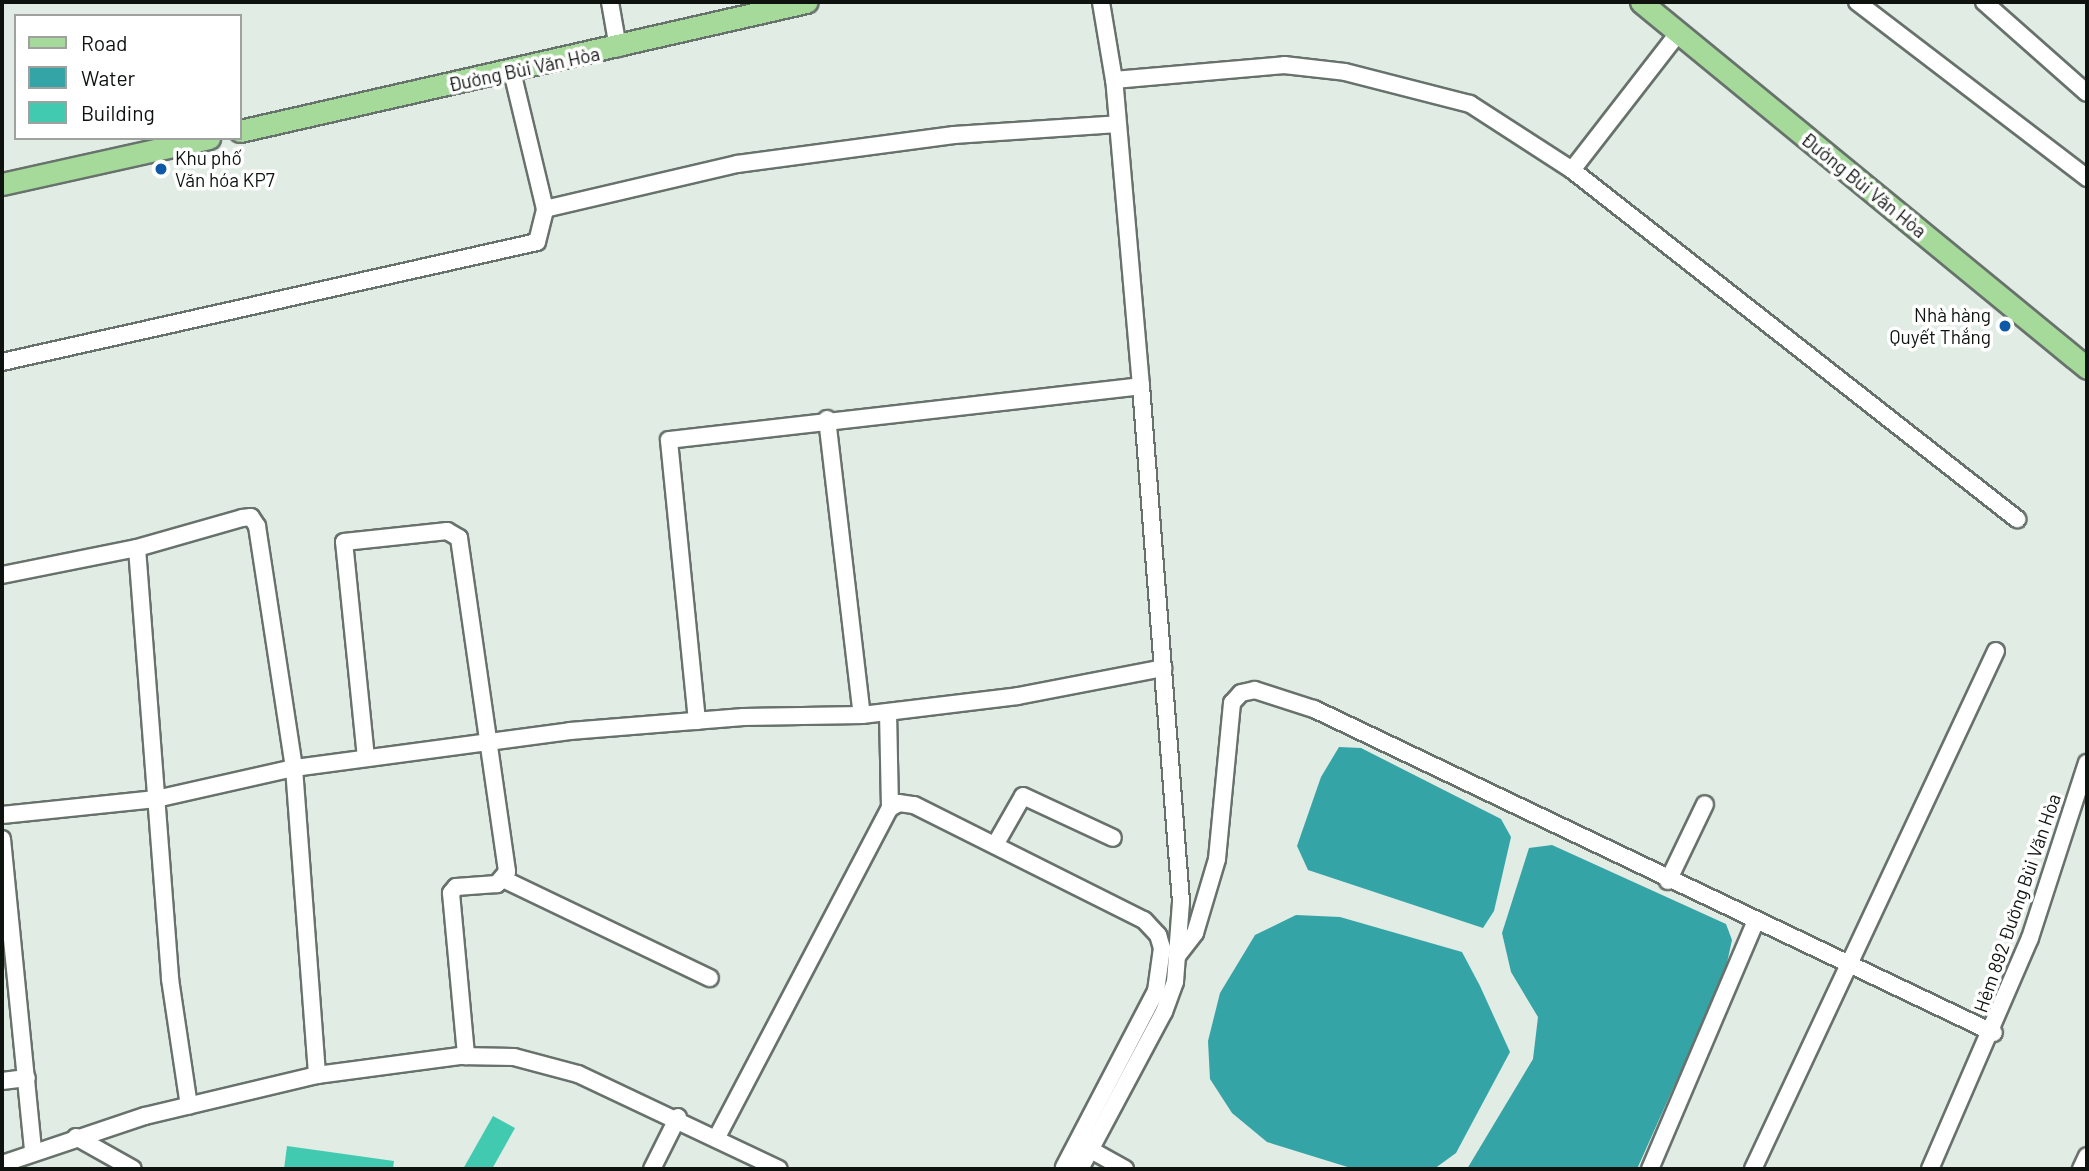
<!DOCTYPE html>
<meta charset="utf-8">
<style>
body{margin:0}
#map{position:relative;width:2089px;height:1171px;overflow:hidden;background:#e1ece5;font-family:Barlow,sans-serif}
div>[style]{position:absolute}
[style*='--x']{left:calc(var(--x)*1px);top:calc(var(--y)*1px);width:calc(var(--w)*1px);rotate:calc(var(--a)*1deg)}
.water>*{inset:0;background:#35a4a6}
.building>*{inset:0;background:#42cab1}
.roads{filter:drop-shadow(2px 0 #68726c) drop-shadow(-2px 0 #68726c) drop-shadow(0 2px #68726c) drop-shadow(0 -2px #68726c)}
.minor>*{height:16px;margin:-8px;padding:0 8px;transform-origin:8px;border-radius:8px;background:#fff}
.major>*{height:21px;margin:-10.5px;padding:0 10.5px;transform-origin:10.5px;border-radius:10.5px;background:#a6da9a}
.dots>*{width:19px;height:19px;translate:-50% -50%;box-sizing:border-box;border:4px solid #fff;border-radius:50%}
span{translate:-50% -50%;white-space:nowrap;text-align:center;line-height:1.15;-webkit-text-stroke:7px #fff;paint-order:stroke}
.street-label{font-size:19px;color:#0f1310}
.poi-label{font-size:19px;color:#0f1310}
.left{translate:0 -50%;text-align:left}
.right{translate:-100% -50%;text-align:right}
.frame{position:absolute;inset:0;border:4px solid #0f1310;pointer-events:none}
.legend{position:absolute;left:14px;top:14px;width:228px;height:126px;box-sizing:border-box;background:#fff;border:2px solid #9fa19f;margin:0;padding:9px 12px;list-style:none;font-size:21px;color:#0f1310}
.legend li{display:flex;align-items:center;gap:14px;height:35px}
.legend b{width:35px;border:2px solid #9fa19f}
</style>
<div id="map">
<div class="water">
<div style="clip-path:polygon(1339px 747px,1361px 748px,1501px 819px,1511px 837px,1494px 911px,1483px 928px,1308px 870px,1297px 846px,1321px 777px)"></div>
<div style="clip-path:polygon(1552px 845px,1726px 924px,1732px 940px,1725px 972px,1637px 1169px,1467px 1169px,1533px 1059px,1538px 1017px,1511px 972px,1502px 933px,1529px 848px)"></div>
<div style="clip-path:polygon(1296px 915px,1340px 917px,1462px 952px,1480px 986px,1510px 1052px,1456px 1153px,1434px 1169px,1354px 1169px,1267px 1142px,1232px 1113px,1210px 1079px,1208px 1041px,1220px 993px,1255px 935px)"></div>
</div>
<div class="building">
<div style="clip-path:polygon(493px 1116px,515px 1128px,492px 1169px,463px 1169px)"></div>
<div style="clip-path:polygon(287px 1146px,394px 1161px,393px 1169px,284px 1169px)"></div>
</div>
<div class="roads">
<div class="minor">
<div style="--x:610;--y:2;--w:47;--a:80.1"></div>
<div style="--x:1857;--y:2;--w:290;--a:37.4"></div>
<div style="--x:1984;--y:2;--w:137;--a:41.5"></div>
<div style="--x:1114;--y:80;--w:171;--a:-5"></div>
<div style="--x:1284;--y:65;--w:61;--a:6.5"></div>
<div style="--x:1345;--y:72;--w:129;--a:14.4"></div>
<div style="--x:1470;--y:104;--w:121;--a:32.9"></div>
<div style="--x:1572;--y:170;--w:566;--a:38.11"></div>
<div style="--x:1572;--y:170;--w:175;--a:-52.2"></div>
<div style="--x:545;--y:209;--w:197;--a:-13.2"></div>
<div style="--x:737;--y:164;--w:219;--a:-7.6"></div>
<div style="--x:954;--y:135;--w:164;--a:-3.8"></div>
<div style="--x:2;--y:362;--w:548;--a:-12.64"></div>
<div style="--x:537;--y:242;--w:34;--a:-76"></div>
<div style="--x:545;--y:209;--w:141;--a:-103.5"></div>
<div style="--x:827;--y:419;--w:298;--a:83.3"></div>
<div style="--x:137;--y:548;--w:432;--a:85.6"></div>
<div style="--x:170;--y:979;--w:128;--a:81.5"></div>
<div style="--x:2;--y:575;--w:138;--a:-11.3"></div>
<div style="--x:137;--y:548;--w:109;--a:-15.9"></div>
<div style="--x:242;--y:518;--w:9;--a:-6"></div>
<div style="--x:251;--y:517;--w:11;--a:56"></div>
<div style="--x:257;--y:526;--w:245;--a:81.3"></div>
<div style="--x:294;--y:768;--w:308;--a:85.7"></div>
<div style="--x:888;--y:712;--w:96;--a:88.8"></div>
<div style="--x:697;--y:721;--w:282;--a:-95.7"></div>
<div style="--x:669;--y:440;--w:475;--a:-6.5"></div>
<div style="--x:366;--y:758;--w:217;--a:-95.8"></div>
<div style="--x:344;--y:542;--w:104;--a:-6.1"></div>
<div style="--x:447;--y:531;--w:14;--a:30"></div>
<div style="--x:459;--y:538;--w:337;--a:81.8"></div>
<div style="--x:507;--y:872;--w:16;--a:130"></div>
<div style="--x:497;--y:884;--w:41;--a:175.8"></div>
<div style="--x:456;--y:887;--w:8;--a:130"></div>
<div style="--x:451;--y:893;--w:164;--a:84.7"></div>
<div style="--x:2;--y:815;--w:155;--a:-5.9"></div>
<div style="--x:156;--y:799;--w:141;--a:-12.7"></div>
<div style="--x:294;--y:768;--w:278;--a:-7.6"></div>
<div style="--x:570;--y:731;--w:174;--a:-4.6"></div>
<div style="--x:743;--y:717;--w:119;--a:-1"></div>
<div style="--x:862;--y:715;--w:157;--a:-6.9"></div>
<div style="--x:1018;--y:696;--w:148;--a:-10.9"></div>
<div style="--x:2;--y:839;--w:314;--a:84.3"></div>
<div style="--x:995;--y:845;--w:56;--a:-60.3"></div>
<div style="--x:1023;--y:796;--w:99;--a:25"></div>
<div style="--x:505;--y:880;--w:227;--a:25.6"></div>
<div style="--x:1668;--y:881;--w:85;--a:-64.3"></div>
<div style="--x:1178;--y:955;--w:28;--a:-52"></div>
<div style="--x:1195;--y:933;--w:77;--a:-73.4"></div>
<div style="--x:1217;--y:859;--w:157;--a:-84.5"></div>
<div style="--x:1232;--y:703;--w:13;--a:-48"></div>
<div style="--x:1241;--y:693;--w:14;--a:-12"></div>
<div style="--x:1255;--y:690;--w:62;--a:17.9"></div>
<div style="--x:1314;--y:709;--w:753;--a:25.48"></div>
<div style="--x:2;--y:1081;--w:25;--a:-7"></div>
<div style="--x:76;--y:1137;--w:65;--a:29.3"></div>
<div style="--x:717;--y:1137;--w:372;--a:-62.3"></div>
<div style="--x:890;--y:808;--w:10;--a:-29"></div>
<div style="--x:899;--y:803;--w:15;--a:8"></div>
<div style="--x:914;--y:805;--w:257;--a:26.6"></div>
<div style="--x:1144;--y:920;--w:21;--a:47"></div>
<div style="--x:1158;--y:935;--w:14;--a:73"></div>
<div style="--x:1162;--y:948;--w:43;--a:97.9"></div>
<div style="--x:1156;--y:991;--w:199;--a:117.6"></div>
<div style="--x:1091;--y:1150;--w:39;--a:29"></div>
<div style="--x:2;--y:1164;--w:151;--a:-18.6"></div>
<div style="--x:145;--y:1116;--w:177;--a:-13.4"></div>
<div style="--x:317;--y:1075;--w:144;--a:-7.6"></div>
<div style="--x:460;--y:1056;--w:54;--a:1.1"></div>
<div style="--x:514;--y:1057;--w:66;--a:14.9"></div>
<div style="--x:578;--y:1074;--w:222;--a:25.3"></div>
<div style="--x:652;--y:1169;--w:58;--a:-63.4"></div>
<div style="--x:1080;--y:1169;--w:178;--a:-61.9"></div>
<div style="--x:1164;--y:1012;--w:32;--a:-70"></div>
<div style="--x:1175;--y:982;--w:80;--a:-85.7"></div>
<div style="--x:1181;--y:902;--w:518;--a:-94.43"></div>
<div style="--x:1141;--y:386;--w:307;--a:-95"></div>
<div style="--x:1114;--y:80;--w:79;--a:-99.5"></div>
<div style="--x:1650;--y:1169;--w:267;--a:-66.9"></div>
<div style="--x:1753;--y:1169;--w:572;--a:-64.87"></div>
<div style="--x:1930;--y:1169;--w:252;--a:-66.6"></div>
<div style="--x:2030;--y:938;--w:184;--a:-72"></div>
<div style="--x:2081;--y:1169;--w:14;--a:-65"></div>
</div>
<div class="major">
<div style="--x:1641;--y:2;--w:577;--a:39.37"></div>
<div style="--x:240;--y:131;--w:581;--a:-12.84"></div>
<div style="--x:2;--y:184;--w:212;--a:-12.5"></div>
</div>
</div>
<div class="dots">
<div style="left:161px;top:169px;background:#0d59a8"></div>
<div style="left:2005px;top:326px;background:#0d59a8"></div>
</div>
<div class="street-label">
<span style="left:524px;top:69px;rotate:-12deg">Đường Bùi Văn Hòa</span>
<span style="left:1864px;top:185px;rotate:39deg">Đường Bùi Văn Hòa</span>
<span style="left:2017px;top:903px;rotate:-71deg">Hẻm 892 Đường Bùi Văn Hòa</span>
</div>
<div class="poi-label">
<span class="left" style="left:175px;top:169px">Khu phố<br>Văn hóa KP7</span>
<span class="right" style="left:1991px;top:326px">Nhà hàng<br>Quyết Thắng</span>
</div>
<div class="frame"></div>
<ul class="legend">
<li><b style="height:9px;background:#a6da9a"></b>Road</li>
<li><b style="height:19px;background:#35a4a6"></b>Water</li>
<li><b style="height:19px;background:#42cab1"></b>Building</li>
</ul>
</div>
